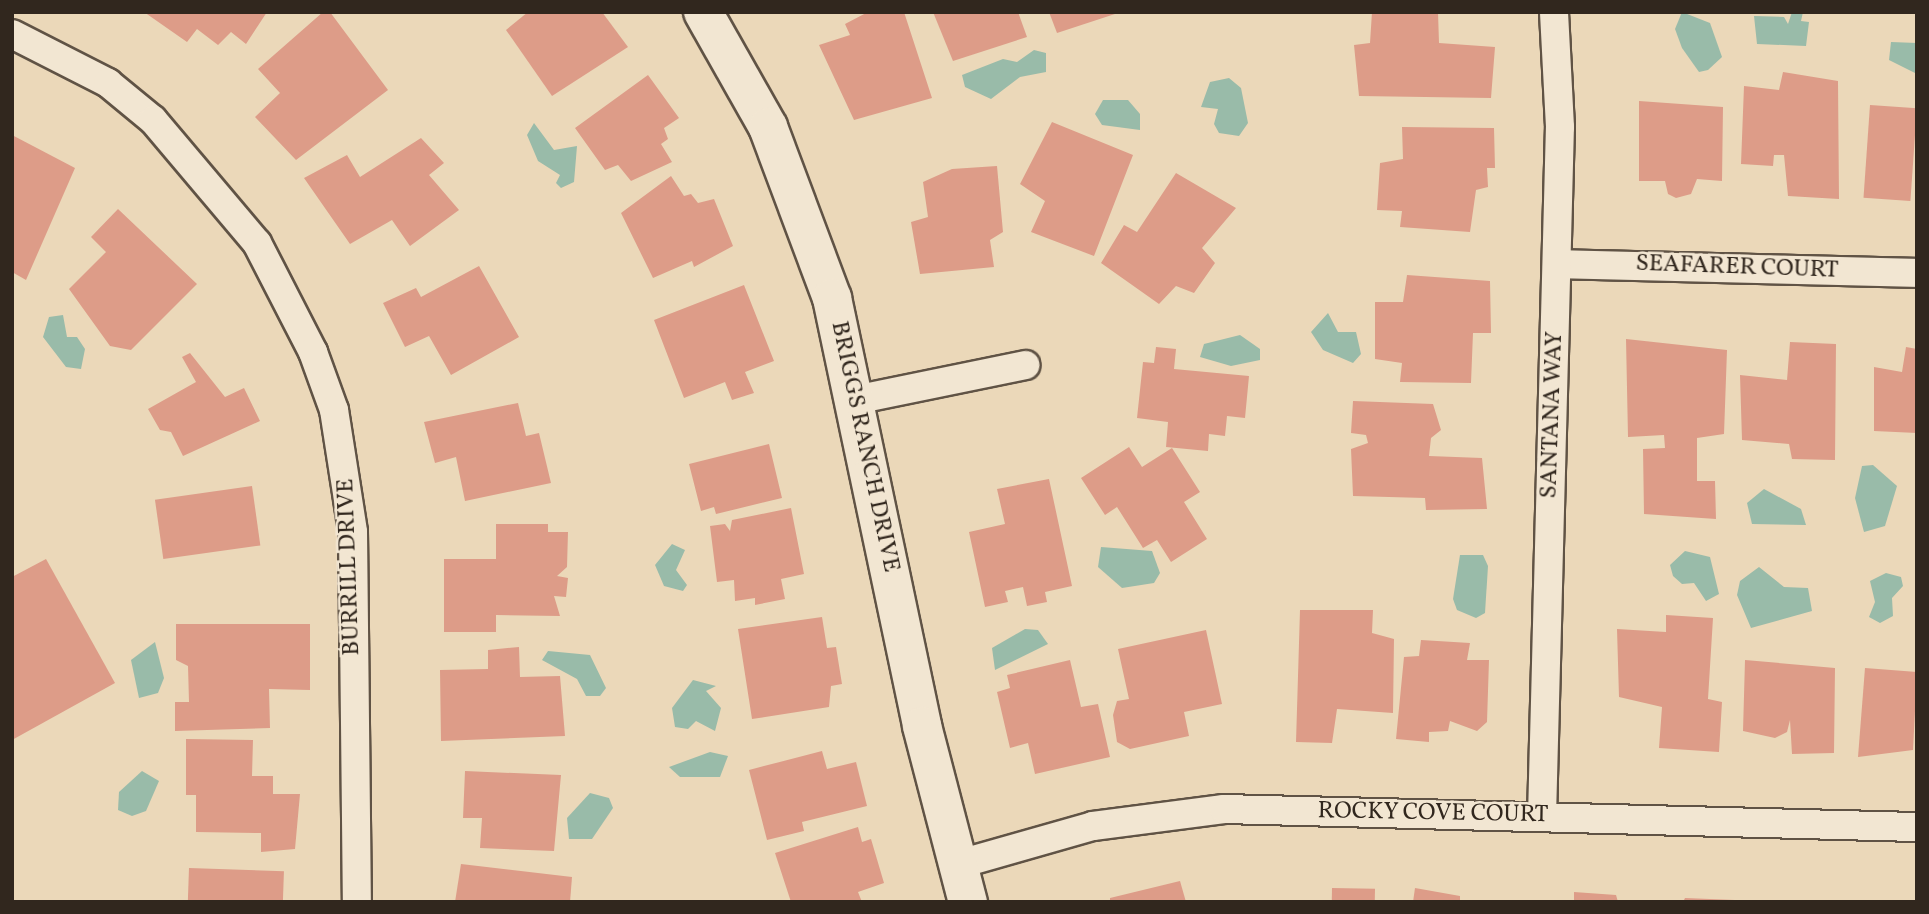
<!DOCTYPE html>
<style>
body{margin:0}
#map{position:relative;width:1929px;height:914px;overflow:hidden;background:#ebd8b9;font-family:Vollkorn,serif}
div>[style]{position:absolute}
[style*='--x']{left:calc(var(--x)*1px);top:calc(var(--y)*1px);width:calc(var(--w)*1px);rotate:calc(var(--a)*1deg)}
.water>*{inset:0;background:#99bba9}
.building>*{inset:0;background:#dd9c88;transform-origin:0 0}
.roads{filter:drop-shadow(2px 0 #605345) drop-shadow(-2px 0 #605345) drop-shadow(0 2px #605345) drop-shadow(0 -2px #605345)}
.street>*{height:28px;margin:-14px;padding:0 14px;transform-origin:14px;border-radius:14px;background:#f2e6d2}
.secondary>*{height:38px;margin:-19px;padding:0 19px;transform-origin:19px;border-radius:19px;background:#f2e6d2}
span{translate:-50% -50%;white-space:nowrap;text-align:center;line-height:1.15;-webkit-text-stroke:5px #f2e6d2;paint-order:stroke}
.street-label{font-size:24px;color:#31271e}
.frame{position:absolute;inset:0;border:14px solid #31271e;pointer-events:none}
</style>
<div id="map">
<div class="water">
<div style="clip-path:polygon(1682px 12px,1710px 23px,1722px 57px,1708px 70px,1699px 72px,1682px 48px,1675px 29px)"></div>
<div style="clip-path:polygon(1792px 12px,1803px 12px,1801px 21px,1809px 22px,1806px 46px,1757px 44px,1754px 16px,1784px 17px,1788px 24px)"></div>
<div style="clip-path:polygon(1891px 42px,1917px 43px,1917px 74px,1889px 60px)"></div>
<div style="clip-path:polygon(1034px 50px,1046px 53px,1046px 72px,1020px 77px,991px 99px,965px 87px,962px 75px,1003px 59px,1017px 62px)"></div>
<div style="clip-path:polygon(1229px 78px,1241px 88px,1248px 123px,1239px 136px,1219px 133px,1214px 124px,1218px 109px,1201px 107px,1210px 82px)"></div>
<div style="clip-path:polygon(1103px 100px,1128px 100px,1140px 114px,1140px 130px,1102px 125px,1095px 114px)"></div>
<div style="clip-path:polygon(534px 123px,554px 150px,577px 146px,574px 182px,561px 188px,556px 183px,560px 175px,538px 161px,527px 135px)"></div>
<div style="clip-path:polygon(1328px 313px,1338px 332px,1356px 332px,1361px 354px,1353px 363px,1323px 350px,1311px 332px)"></div>
<div style="clip-path:polygon(63px 315px,67px 337px,77px 337px,85px 349px,81px 369px,66px 367px,43px 337px,49px 317px)"></div>
<div style="clip-path:polygon(1240px 335px,1260px 349px,1260px 360px,1231px 366px,1200px 357px,1204px 344px)"></div>
<div style="clip-path:polygon(1873px 465px,1897px 486px,1885px 526px,1864px 532px,1855px 498px,1862px 466px)"></div>
<div style="clip-path:polygon(1764px 489px,1801px 509px,1806px 525px,1752px 524px,1747px 503px)"></div>
<div style="clip-path:polygon(672px 544px,685px 550px,676px 570px,687px 585px,683px 591px,664px 586px,655px 565px)"></div>
<div style="clip-path:polygon(1101px 547px,1152px 551px,1160px 573px,1154px 583px,1122px 588px,1098px 567px)"></div>
<div style="clip-path:polygon(1685px 551px,1710px 557px,1719px 594px,1706px 601px,1694px 583px,1682px 584px,1673px 576px,1670px 565px)"></div>
<div style="clip-path:polygon(1460px 555px,1483px 555px,1488px 566px,1485px 613px,1476px 618px,1457px 610px,1453px 599px)"></div>
<div style="clip-path:polygon(1759px 567px,1784px 587px,1808px 588px,1812px 611px,1751px 628px,1737px 595px,1740px 581px)"></div>
<div style="clip-path:polygon(1886px 573px,1901px 577px,1903px 586px,1892px 598px,1893px 616px,1880px 623px,1869px 617px,1875px 602px,1870px 581px)"></div>
<div style="clip-path:polygon(1025px 629px,1038px 630px,1048px 644px,995px 670px,992px 648px)"></div>
<div style="clip-path:polygon(155px 642px,164px 678px,158px 693px,139px 698px,131px 660px)"></div>
<div style="clip-path:polygon(548px 651px,590px 655px,606px 688px,600px 696px,586px 696px,577px 679px,542px 660px)"></div>
<div style="clip-path:polygon(693px 680px,716px 686px,706px 691px,721px 708px,715px 731px,696px 721px,688px 729px,675px 727px,672px 708px)"></div>
<div style="clip-path:polygon(710px 752px,728px 756px,720px 777px,680px 777px,669px 767px)"></div>
<div style="clip-path:polygon(142px 771px,159px 781px,146px 811px,132px 816px,118px 810px,119px 792px)"></div>
<div style="clip-path:polygon(590px 793px,609px 798px,613px 808px,592px 839px,569px 839px,567px 818px)"></div>
</div>
<div class="building">
<div style="clip-path:polygon(144px 12px,267px 12px,246px 44px,231px 32px,218px 45px,197px 29px,187px 42px)"></div>
<div style="clip-path:polygon(323px 12px,330px 12px,388px 90px,296px 160px,255px 117px,280px 93px,258px 69px)"></div>
<div style="clip-path:polygon(528px 12px,602px 12px,628px 47px,552px 96px,506px 30px)"></div>
<div style="clip-path:polygon(868px 12px,904px 12px,932px 98px,854px 120px,819px 45px,850px 35px,845px 24px)"></div>
<div style="clip-path:polygon(933px 12px,1018px 12px,1027px 37px,953px 61px)"></div>
<div style="clip-path:polygon(1049px 12px,1118px 12px,1118px 13px,1057px 33px)"></div>
<div style="clip-path:polygon(1372px 12px,1438px 12px,1439px 43px,1495px 47px,1491px 98px,1359px 96px,1354px 45px,1370px 43px)"></div>
<div style="clip-path:polygon(1783px 72px,1838px 81px,1839px 199px,1788px 196px,1784px 155px,1774px 155px,1773px 166px,1741px 164px,1744px 86px,1779px 90px)"></div>
<div style="clip-path:polygon(648px 75px,679px 118px,664px 128px,668px 139px,661px 144px,672px 162px,631px 181px,618px 165px,605px 170px,575px 128px)"></div>
<div style="clip-path:polygon(1639px 101px,1723px 107px,1722px 181px,1697px 179px,1691px 194px,1676px 198px,1668px 194px,1665px 181px,1639px 181px)"></div>
<div style="left:1870px;top:105px;width:47px;height:93px;rotate:4deg"></div>
<div style="clip-path:polygon(1052px 122px,1133px 155px,1094px 256px,1031px 232px,1045px 201px,1020px 184px)"></div>
<div style="clip-path:polygon(1402px 127px,1494px 128px,1495px 168px,1487px 168px,1488px 187px,1476px 190px,1470px 232px,1400px 227px,1402px 211px,1377px 210px,1380px 163px,1403px 159px)"></div>
<div style="clip-path:polygon(12px 135px,75px 168px,26px 280px,12px 272px)"></div>
<div style="clip-path:polygon(421px 138px,444px 163px,429px 175px,459px 210px,410px 246px,392px 220px,350px 244px,304px 178px,347px 155px,360px 177px)"></div>
<div style="clip-path:polygon(997px 166px,1003px 232px,990px 240px,994px 267px,920px 274px,911px 222px,928px 217px,923px 182px,952px 169px)"></div>
<div style="clip-path:polygon(1176px 173px,1236px 208px,1202px 248px,1215px 263px,1194px 293px,1176px 286px,1159px 304px,1101px 263px,1124px 225px,1137px 232px)"></div>
<div style="clip-path:polygon(671px 176px,684px 196px,691px 194px,698px 203px,714px 199px,733px 246px,694px 267px,692px 261px,653px 278px,621px 213px)"></div>
<div style="clip-path:polygon(118px 209px,197px 284px,131px 350px,110px 346px,69px 289px,106px 252px,91px 237px)"></div>
<div style="clip-path:polygon(479px 266px,519px 337px,451px 375px,429px 336px,405px 347px,383px 303px,416px 288px,421px 297px)"></div>
<div style="clip-path:polygon(1407px 275px,1490px 281px,1491px 333px,1473px 333px,1471px 383px,1400px 382px,1402px 363px,1375px 359px,1375px 302px,1403px 302px)"></div>
<div style="clip-path:polygon(744px 285px,774px 361px,745px 372px,754px 393px,732px 400px,725px 382px,684px 398px,654px 320px)"></div>
<div style="clip-path:polygon(1626px 339px,1727px 350px,1724px 434px,1697px 438px,1697px 481px,1715px 481px,1716px 519px,1644px 514px,1643px 449px,1665px 448px,1664px 435px,1628px 437px)"></div>
<div style="clip-path:polygon(1790px 342px,1836px 344px,1835px 460px,1792px 459px,1789px 444px,1742px 440px,1740px 375px,1787px 380px)"></div>
<div style="clip-path:polygon(1156px 347px,1176px 349px,1174px 369px,1249px 376px,1245px 418px,1227px 416px,1225px 436px,1209px 434px,1208px 451px,1166px 447px,1168px 422px,1137px 418px,1143px 362px,1154px 363px)"></div>
<div style="clip-path:polygon(1906px 347px,1917px 349px,1917px 433px,1874px 431px,1874px 367px,1902px 372px)"></div>
<div style="clip-path:polygon(190px 353px,225px 397px,244px 388px,260px 421px,183px 456px,171px 432px,160px 430px,148px 409px,196px 382px,182px 357px)"></div>
<div style="clip-path:polygon(1353px 401px,1433px 404px,1441px 430px,1431px 438px,1429px 456px,1482px 458px,1487px 509px,1426px 510px,1425px 498px,1353px 496px,1351px 449px,1368px 443px,1366px 435px,1351px 433px)"></div>
<div style="clip-path:polygon(518px 403px,526px 436px,539px 433px,551px 483px,465px 501px,456px 457px,435px 463px,424px 422px)"></div>
<div style="clip-path:polygon(769px 444px,782px 498px,716px 514px,714px 507px,701px 511px,689px 464px)"></div>
<div style="clip-path:polygon(1129px 447px,1142px 467px,1172px 448px,1200px 492px,1184px 502px,1207px 539px,1171px 562px,1157px 540px,1143px 548px,1117px 507px,1105px 515px,1081px 478px)"></div>
<div style="clip-path:polygon(1049px 479px,1072px 586px,1045px 592px,1047px 602px,1027px 606px,1023px 587px,1005px 591px,1008px 602px,985px 607px,969px 532px,1005px 524px,997px 489px)"></div>
<div style="left:252px;top:486px;width:60px;height:98px;rotate:82deg"></div>
<div style="clip-path:polygon(791px 508px,804px 574px,781px 579px,785px 599px,755px 605px,755px 598px,735px 601px,734px 580px,717px 582px,710px 526px,725px 524px,730px 531px,732px 520px)"></div>
<div style="clip-path:polygon(496px 524px,548px 524px,548px 532px,568px 532px,567px 567px,557px 576px,568px 578px,566px 597px,554px 596px,560px 616px,496px 615px,496px 632px,444px 632px,444px 559px,496px 559px)"></div>
<div style="clip-path:polygon(46px 559px,115px 683px,12px 740px,12px 577px)"></div>
<div style="clip-path:polygon(1300px 610px,1373px 610px,1372px 633px,1394px 639px,1393px 713px,1337px 709px,1332px 743px,1296px 742px)"></div>
<div style="clip-path:polygon(1666px 615px,1713px 618px,1708px 699px,1722px 702px,1719px 752px,1659px 748px,1662px 707px,1619px 697px,1617px 629px,1666px 632px)"></div>
<div style="clip-path:polygon(822px 617px,827px 648px,836px 647px,842px 684px,831px 686px,829px 707px,752px 719px,738px 629px)"></div>
<div style="clip-path:polygon(176px 624px,310px 624px,310px 690px,269px 689px,270px 728px,175px 731px,175px 702px,189px 702px,188px 666px,176px 660px)"></div>
<div style="clip-path:polygon(1206px 630px,1222px 704px,1184px 712px,1189px 736px,1130px 749px,1117px 742px,1113px 715px,1117px 701px,1129px 699px,1118px 649px)"></div>
<div style="clip-path:polygon(1421px 640px,1470px 643px,1467px 660px,1489px 660px,1487px 722px,1477px 731px,1450px 721px,1448px 731px,1429px 732px,1429px 742px,1396px 739px,1404px 657px,1419px 656px)"></div>
<div style="clip-path:polygon(519px 647px,520px 677px,560px 676px,565px 736px,441px 741px,440px 670px,488px 669px,488px 650px)"></div>
<div style="clip-path:polygon(1070px 660px,1081px 707px,1098px 704px,1110px 757px,1035px 774px,1028px 743px,1010px 748px,997px 692px,1010px 688px,1007px 675px)"></div>
<div style="clip-path:polygon(1745px 660px,1835px 668px,1834px 753px,1792px 754px,1790px 720px,1787px 732px,1775px 738px,1743px 731px)"></div>
<div style="clip-path:polygon(1865px 668px,1917px 672px,1913px 750px,1858px 757px)"></div>
<div style="clip-path:polygon(186px 739px,253px 740px,252px 776px,273px 776px,273px 794px,300px 794px,295px 849px,261px 852px,261px 833px,196px 832px,196px 795px,186px 795px)"></div>
<div style="clip-path:polygon(822px 751px,827px 769px,856px 762px,867px 806px,802px 822px,804px 831px,767px 840px,749px 770px)"></div>
<div style="clip-path:polygon(465px 771px,561px 775px,554px 851px,480px 848px,482px 818px,463px 818px)"></div>
<div style="clip-path:polygon(858px 827px,862px 842px,871px 839px,884px 883px,858px 892px,862px 902px,791px 902px,775px 853px)"></div>
<div style="clip-path:polygon(461px 864px,572px 877px,570px 902px,455px 902px)"></div>
<div style="left:189px;top:868px;width:95px;height:34px;rotate:2deg"></div>
<div style="clip-path:polygon(1180px 881px,1186px 902px,1110px 902px,1110px 898px)"></div>
<div style="left:1332px;top:888px;width:43px;height:14px;rotate:1deg"></div>
<div style="clip-path:polygon(1415px 888px,1460px 896px,1460px 902px,1413px 902px)"></div>
<div style="clip-path:polygon(1574px 892px,1616px 895px,1618px 902px,1574px 902px)"></div>
<div style="clip-path:polygon(1685px 898px,1735px 900px,1735px 902px,1683px 902px)"></div>
</div>
<div class="roads">
<div class="street">
<div style="--x:12;--y:34;--w:108;--a:27"></div>
<div style="--x:108;--y:83;--w:58;--a:39.4"></div>
<div style="--x:153;--y:120;--w:161;--a:49.8"></div>
<div style="--x:257;--y:243;--w:123;--a:62.8"></div>
<div style="--x:313;--y:352;--w:62;--a:70.1"></div>
<div style="--x:334;--y:410;--w:123;--a:81.1"></div>
<div style="--x:353;--y:532;--w:370;--a:89.4"></div>
<div style="--x:1557;--y:264;--w:360;--a:1.4"></div>
<div style="--x:855;--y:400;--w:174;--a:-11.6"></div>
<div style="--x:1542;--y:817;--w:690;--a:-88.51"></div>
<div style="--x:1560;--y:127;--w:115;--a:-93"></div>
<div style="--x:956;--y:865;--w:142;--a:-15.9"></div>
<div style="--x:1093;--y:826;--w:132;--a:-7.4"></div>
<div style="--x:1224;--y:809;--w:693;--a:1.49"></div>
</div>
<div class="secondary">
<div style="--x:703;--y:12;--w:132;--a:60.5"></div>
<div style="--x:768;--y:127;--w:183;--a:69.5"></div>
<div style="--x:832;--y:298;--w:437;--a:78.1"></div>
<div style="--x:922;--y:726;--w:182;--a:75.4"></div>
</div>
</div>
<div class="street-label">
<span style="left:1737px;top:268px;rotate:2deg">SEAFARER COURT</span>
<span style="left:1553px;top:415px;rotate:-88deg">SANTANA WAY</span>
<span style="left:864px;top:447px;rotate:78deg">BRIGGS RANCH DRIVE</span>
<span style="left:350px;top:567px;rotate:-92deg">BURRILL DRIVE</span>
<span style="left:1433px;top:814px;rotate:1deg">ROCKY COVE COURT</span>
</div>
<div class="frame"></div>
</div>
